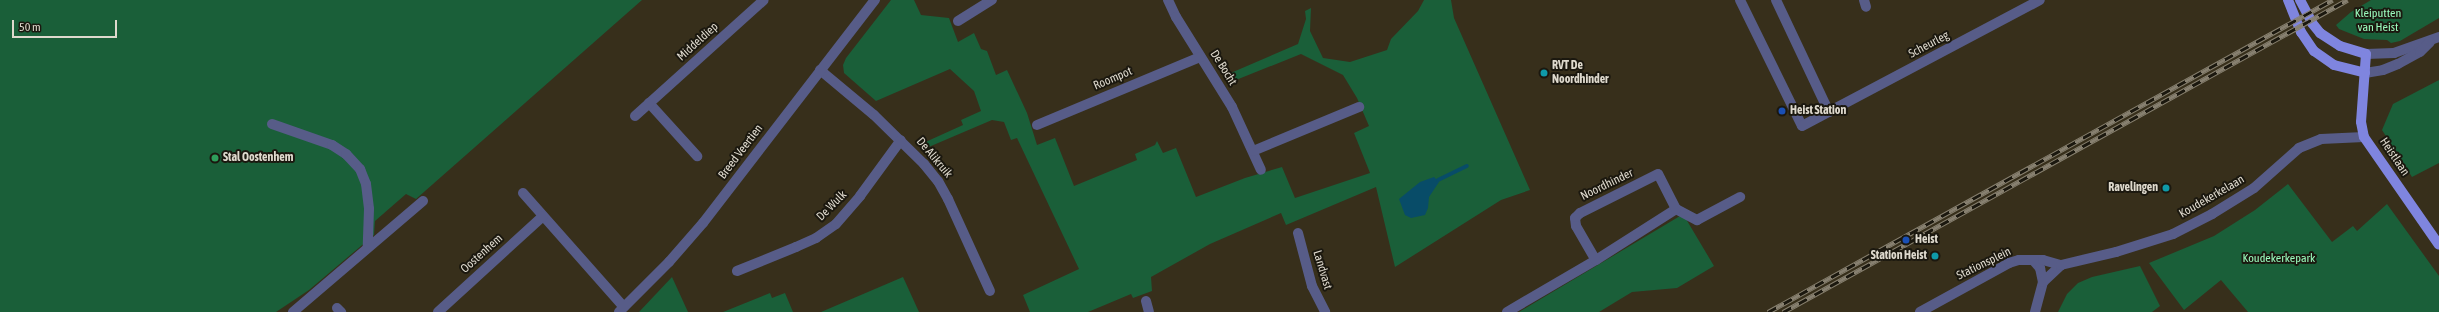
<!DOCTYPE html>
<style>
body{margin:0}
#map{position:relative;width:2439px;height:312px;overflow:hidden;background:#372f1b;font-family:"Asap Condensed",sans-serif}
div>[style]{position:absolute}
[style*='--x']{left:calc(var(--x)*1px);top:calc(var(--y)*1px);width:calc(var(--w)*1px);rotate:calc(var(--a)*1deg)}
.green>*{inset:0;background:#1a5f39}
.water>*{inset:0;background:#084c68}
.stream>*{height:4px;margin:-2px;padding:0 2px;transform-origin:2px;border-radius:2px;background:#084c68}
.minor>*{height:10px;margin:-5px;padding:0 5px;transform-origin:5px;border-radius:5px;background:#575c88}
.major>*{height:10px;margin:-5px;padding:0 5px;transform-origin:5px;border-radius:5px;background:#7f85df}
.rail>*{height:4.5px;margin-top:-2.25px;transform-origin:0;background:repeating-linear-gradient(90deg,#1b180f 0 9px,#878070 0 18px);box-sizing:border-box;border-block:1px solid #878070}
.dots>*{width:11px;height:11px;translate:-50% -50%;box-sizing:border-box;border:2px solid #1b180f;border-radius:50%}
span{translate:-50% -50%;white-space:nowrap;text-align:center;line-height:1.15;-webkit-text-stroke:4px #1b180f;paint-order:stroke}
.park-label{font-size:12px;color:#9afbbd}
.street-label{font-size:12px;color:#ded9cd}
.poi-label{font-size:12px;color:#ded9cd;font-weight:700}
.left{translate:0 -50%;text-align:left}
.right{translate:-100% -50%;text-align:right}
.scale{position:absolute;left:12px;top:20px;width:105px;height:18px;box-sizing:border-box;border:2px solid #ded9cd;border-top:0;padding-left:5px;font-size:12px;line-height:14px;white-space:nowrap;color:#ded9cd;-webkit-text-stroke:3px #1b180f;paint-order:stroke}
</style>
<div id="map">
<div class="green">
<div style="clip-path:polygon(0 0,642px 0,416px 199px,406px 194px,375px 221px,374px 235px,309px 290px,276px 312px,0 312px)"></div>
<div style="clip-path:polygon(891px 0,914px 0,921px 15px,949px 18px,958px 42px,974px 33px,981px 49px,987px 51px,996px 75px,1007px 70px,1027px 113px,1037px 145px,1055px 138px,1074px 186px,1137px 160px,1135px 154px,1155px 145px,1157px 141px,1163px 153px,1176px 148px,1196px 197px,1245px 178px,1282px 167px,1295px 198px,1370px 173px,1354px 133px,1369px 126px,1357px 98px,1343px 75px,1301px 54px,1231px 82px,1226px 75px,1298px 44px,1306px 19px,1305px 11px,1311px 8px,1310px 31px,1323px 58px,1350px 62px,1387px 50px,1391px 39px,1418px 11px,1424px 0,1451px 0,1454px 18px,1530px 190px,1501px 200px,1395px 267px,1376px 187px,1286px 225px,1281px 213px,1210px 244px,1151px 277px,1152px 291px,1133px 298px,1131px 294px,1088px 312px,1030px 312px,1023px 295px,1079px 269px,1017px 138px,1011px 140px,1004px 122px,992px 120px,924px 149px,921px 144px,963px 125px,961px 120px,981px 111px,974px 91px,950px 69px,876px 101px,844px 73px,843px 65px,846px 58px)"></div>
<div style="clip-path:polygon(2371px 0,2439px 0,2439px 18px,2400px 41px,2391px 43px,2387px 40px,2364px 39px,2339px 29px,2336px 25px,2351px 12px)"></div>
<div style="clip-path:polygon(2439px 80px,2439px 163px,2412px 177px,2382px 130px,2393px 104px)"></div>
<div style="clip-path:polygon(2288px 184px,2332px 242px,2353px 226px,2357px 231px,2387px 204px,2439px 276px,2439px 312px,2248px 312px,2221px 280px,2184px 310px,2149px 263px,2214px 236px,2255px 210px)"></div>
<div style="clip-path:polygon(1680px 216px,1686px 219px,1714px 266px,1677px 288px,1632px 292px,1599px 312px,1519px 312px)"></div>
<div style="clip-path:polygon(2140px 266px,2160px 306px,2152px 312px,2058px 312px,2067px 294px,2078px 283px,2092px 277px)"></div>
<div style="clip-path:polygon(672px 277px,688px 312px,639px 312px)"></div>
<div style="clip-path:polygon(903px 277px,919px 312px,821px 312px)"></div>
<div style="clip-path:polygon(770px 293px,772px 298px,785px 293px,793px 312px,723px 312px)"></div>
</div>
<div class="water">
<div style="clip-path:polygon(1434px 177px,1439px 182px,1429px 197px,1428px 208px,1425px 215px,1411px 218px,1405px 215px,1399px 199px,1420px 182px)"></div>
</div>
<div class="stream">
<div style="--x:1438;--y:180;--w:32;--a:-26"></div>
</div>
<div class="minor">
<div style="--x:1168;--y:0;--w:19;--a:65"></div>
<div style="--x:1176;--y:17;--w:106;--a:58.1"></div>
<div style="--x:1232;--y:107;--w:69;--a:65.3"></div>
<div style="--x:1740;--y:0;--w:140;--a:63.8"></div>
<div style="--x:1802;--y:126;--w:269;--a:-27.9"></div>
<div style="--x:1776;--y:0;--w:124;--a:64.7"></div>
<div style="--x:1864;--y:0;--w:7;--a:74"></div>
<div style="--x:958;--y:21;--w:40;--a:-32"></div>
<div style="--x:2366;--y:54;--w:28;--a:-2"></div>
<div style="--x:2394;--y:53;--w:48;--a:-19.6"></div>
<div style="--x:820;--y:70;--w:70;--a:39.8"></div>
<div style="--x:874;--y:115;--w:70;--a:44.4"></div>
<div style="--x:924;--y:164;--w:22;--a:51"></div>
<div style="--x:938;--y:181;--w:21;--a:61"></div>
<div style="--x:948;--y:199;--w:101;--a:65.5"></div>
<div style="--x:2365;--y:73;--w:18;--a:-9"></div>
<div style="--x:2383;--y:70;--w:16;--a:-22"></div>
<div style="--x:2398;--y:64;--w:25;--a:-29"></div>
<div style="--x:2420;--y:52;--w:14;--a:-45"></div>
<div style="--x:649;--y:103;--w:72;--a:47.8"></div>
<div style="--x:635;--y:116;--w:173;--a:-42"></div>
<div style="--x:272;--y:124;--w:64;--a:19.3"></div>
<div style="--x:332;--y:145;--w:17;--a:33"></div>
<div style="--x:346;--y:154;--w:21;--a:47"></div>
<div style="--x:360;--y:169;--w:16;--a:68"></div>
<div style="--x:366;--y:184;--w:25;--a:83"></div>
<div style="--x:369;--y:209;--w:38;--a:92"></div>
<div style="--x:1037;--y:125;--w:177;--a:-22.6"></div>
<div style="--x:1253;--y:151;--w:115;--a:-22.5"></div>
<div style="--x:523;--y:193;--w:152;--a:48.5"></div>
<div style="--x:1676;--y:209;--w:24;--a:28"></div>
<div style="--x:1697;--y:220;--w:49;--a:-28.1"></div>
<div style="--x:1298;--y:233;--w:55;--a:75.2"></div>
<div style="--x:1312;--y:286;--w:29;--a:63"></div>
<div style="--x:2033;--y:260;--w:11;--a:49"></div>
<div style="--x:2040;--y:268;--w:14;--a:78"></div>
<div style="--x:2043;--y:282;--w:31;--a:105"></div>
<div style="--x:737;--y:271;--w:64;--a:-22.1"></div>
<div style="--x:796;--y:247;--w:22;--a:-24"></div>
<div style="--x:816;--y:238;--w:24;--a:-35"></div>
<div style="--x:836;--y:224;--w:37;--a:-49"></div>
<div style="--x:860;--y:196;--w:69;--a:-53.8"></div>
<div style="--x:2043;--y:282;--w:25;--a:-43"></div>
<div style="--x:1146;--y:301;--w:11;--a:75"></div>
<div style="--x:337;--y:308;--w:6;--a:45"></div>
<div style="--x:293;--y:312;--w:171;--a:-40.5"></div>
<div style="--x:438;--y:312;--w:142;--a:-42.4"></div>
<div style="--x:619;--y:312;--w:71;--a:-45"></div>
<div style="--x:669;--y:262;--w:52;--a:-48.9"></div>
<div style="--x:703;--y:223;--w:282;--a:-52.4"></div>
<div style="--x:1507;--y:312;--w:103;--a:-30.3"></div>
<div style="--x:1596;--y:260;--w:95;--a:-32.5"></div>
<div style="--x:1676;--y:209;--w:39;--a:-117"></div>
<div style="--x:1658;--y:174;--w:87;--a:153.4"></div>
<div style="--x:1580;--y:213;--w:7;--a:135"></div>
<div style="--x:1575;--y:218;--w:8;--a:83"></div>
<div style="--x:1576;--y:226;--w:39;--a:60"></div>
<div style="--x:1920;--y:312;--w:102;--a:-28.8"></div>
<div style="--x:2009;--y:263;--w:10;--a:-17"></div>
<div style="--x:2019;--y:260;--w:24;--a:0"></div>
<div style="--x:2043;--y:260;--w:19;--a:16"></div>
<div style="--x:2061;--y:265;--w:57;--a:-13.3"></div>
<div style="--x:2116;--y:252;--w:60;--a:-17.5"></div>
<div style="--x:2173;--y:234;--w:44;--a:-27.1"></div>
<div style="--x:2212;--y:214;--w:49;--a:-31.8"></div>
<div style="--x:2254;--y:188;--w:60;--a:-41.6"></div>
<div style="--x:2299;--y:148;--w:24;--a:-22"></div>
<div style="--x:2321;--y:139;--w:43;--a:-2.7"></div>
</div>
<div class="major">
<div style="--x:2288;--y:0;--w:35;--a:68"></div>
<div style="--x:2301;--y:32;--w:23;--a:56"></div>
<div style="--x:2314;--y:51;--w:24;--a:35"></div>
<div style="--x:2334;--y:65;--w:32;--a:14"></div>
<div style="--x:2300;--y:0;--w:26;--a:62"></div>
<div style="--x:2312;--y:23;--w:13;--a:51"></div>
<div style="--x:2320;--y:33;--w:24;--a:33"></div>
<div style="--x:2340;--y:46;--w:27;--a:17"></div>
<div style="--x:2366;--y:54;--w:68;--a:94.2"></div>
<div style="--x:2361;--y:122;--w:15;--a:79"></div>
<div style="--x:2364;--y:137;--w:131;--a:55.2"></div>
</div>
<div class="rail">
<div style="--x:1768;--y:312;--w:645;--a:-28.95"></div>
<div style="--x:1783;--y:312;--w:645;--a:-28.95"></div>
</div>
<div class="dots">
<div style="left:1544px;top:73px;background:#0f9aa8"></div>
<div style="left:1782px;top:111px;background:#1a4fb4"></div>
<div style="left:215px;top:158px;background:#2e9e5b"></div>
<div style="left:2166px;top:188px;background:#0f9aa8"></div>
<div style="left:1906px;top:240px;background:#1a4fb4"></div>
<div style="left:1935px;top:256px;background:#0f9aa8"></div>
</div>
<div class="park-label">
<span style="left:2378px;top:21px">Kleiputten<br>van Heist</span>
<span style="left:2279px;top:259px">Koudekerkepark</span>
</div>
<div class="street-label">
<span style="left:698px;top:42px;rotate:-42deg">Middeldiep</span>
<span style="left:1929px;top:45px;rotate:-28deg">Scheurleg</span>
<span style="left:1223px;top:68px;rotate:58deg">De Bocht</span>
<span style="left:1113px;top:79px;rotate:-23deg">Roompot</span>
<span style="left:741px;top:152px;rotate:-53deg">Breed Veertien</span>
<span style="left:2394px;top:157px;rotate:56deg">Heistlaan</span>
<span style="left:934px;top:158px;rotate:50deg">De Alikruik</span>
<span style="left:1607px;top:185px;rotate:-26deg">Noordhinder</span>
<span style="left:2212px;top:197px;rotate:-30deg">Koudekerkelaan</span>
<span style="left:832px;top:206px;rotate:-45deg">De Wulk</span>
<span style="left:482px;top:254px;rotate:-42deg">Oostenhem</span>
<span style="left:1984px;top:264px;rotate:-26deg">Stationsplein</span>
<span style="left:1322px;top:270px;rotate:73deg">Landvast</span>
</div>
<div class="poi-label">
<span class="left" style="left:1552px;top:73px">RVT De<br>Noordhinder</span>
<span class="left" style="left:1790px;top:111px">Heist Station</span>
<span class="left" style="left:223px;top:158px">Stal Oostenhem</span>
<span class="right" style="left:2158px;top:188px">Ravelingen</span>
<span class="left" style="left:1915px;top:240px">Heist</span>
<span class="right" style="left:1927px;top:256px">Station Heist</span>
</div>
<div class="scale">50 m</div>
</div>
